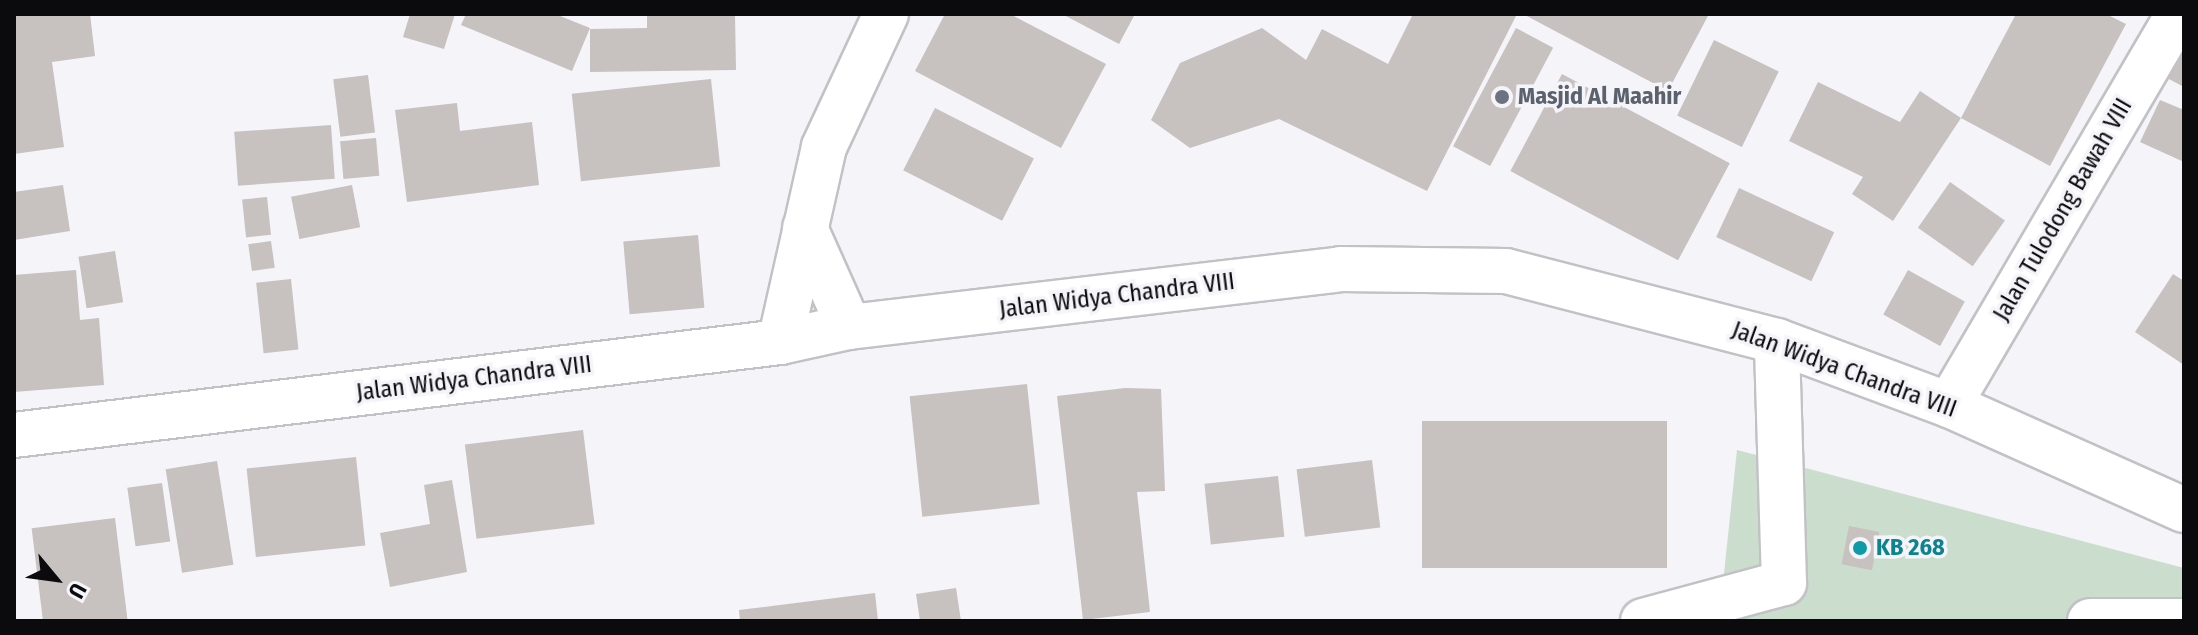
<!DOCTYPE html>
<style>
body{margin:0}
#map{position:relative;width:2198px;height:635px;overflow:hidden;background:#f4f4f9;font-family:"Fira Sans Condensed",sans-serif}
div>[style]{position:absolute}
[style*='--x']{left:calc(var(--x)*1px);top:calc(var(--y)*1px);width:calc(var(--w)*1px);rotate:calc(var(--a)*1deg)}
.green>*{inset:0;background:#cbddcd}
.building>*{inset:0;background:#c7c1c0;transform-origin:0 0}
.roads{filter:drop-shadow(2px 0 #c2c2c6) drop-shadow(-2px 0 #c2c2c6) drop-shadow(0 2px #c2c2c6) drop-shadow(0 -2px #c2c2c6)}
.minor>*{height:44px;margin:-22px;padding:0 22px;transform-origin:22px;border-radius:22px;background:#fff}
.tertiary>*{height:44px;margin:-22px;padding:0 22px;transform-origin:22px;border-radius:22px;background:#fff}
.dots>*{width:22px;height:22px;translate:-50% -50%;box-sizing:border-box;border:4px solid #f4f4f9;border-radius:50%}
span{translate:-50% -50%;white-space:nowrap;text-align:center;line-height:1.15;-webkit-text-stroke:7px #f4f4f9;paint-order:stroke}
.worship-label{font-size:24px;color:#5b616d;font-weight:700}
.left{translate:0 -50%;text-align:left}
.street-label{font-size:24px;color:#0b0b0d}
.culture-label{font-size:24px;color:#0d838f;font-weight:700}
.frame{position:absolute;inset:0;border:16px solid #0b0b0d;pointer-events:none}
.north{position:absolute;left:16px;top:539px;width:80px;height:80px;-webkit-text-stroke:6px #f4f4f9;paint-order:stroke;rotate:119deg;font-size:22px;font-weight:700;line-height:32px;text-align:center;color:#0b0b0d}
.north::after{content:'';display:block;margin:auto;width:28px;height:36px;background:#0b0b0d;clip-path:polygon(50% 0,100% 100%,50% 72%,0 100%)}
</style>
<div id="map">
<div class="green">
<div style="clip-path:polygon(1737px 450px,2184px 568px,2184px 621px,1719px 621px)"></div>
</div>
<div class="building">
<div style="clip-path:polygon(14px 14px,90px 14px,95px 56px,52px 62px,64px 147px,14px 154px)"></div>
<div style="clip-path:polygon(410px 14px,455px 14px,444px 49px,403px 37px)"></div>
<div style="clip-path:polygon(466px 14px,555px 14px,590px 28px,572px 71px,461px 25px)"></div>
<div style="clip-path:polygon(647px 14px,735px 14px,736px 70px,590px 72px,590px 29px,647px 28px)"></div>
<div style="clip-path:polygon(945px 14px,1010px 14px,1106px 64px,1061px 148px,915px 71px)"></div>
<div style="clip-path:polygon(1062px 14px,1135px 14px,1119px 44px)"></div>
<div style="clip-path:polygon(1413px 14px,1517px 14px,1427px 191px,1279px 119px,1190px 148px,1151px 120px,1180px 63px,1262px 28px,1306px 60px,1322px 29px,1388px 64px)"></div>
<div style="clip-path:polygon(1523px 14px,1709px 14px,1668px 91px)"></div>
<div style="clip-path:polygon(2016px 14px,2106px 14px,2126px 24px,2050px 166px,1961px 118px)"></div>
<div style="left:1516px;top:28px;width:42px;height:134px;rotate:28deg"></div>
<div style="left:1714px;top:40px;width:72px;height:84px;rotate:26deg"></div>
<div style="clip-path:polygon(2184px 46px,2184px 87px,2167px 78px)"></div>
<div style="left:1562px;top:74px;width:190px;height:110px;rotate:28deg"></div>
<div style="left:368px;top:75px;width:58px;height:35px;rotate:83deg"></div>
<div style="left:711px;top:79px;width:88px;height:140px;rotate:84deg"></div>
<div style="clip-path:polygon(1818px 82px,1900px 122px,1920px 91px,1961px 118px,1893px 221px,1852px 194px,1863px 177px,1789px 141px)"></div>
<div style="clip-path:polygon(2160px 100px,2184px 110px,2184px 162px,2140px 142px)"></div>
<div style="clip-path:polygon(457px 103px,460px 131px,532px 122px,539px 185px,407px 202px,395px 110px)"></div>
<div style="left:935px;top:108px;width:111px;height:70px;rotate:27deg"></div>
<div style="left:331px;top:125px;width:54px;height:97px;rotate:86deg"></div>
<div style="left:376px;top:138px;width:38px;height:36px;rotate:85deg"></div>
<div style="left:1950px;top:182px;width:67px;height:56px;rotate:35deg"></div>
<div style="clip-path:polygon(63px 185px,70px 231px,14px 240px,14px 192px)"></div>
<div style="left:352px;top:185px;width:43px;height:62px;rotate:79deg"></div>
<div style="left:1739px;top:188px;width:105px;height:54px;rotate:25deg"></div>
<div style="left:267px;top:197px;width:38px;height:25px;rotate:84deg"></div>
<div style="left:698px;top:235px;width:73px;height:75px;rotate:85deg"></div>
<div style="left:271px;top:241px;width:27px;height:23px;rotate:82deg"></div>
<div style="left:115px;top:251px;width:52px;height:37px;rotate:81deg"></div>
<div style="clip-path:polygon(76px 270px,80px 320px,99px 318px,104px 385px,14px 392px,14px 275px)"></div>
<div style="left:1908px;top:270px;width:65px;height:51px;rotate:29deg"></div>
<div style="clip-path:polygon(2173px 274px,2184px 281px,2184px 365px,2135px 332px)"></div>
<div style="left:291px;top:279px;width:71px;height:35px;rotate:84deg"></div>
<div style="left:1027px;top:384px;width:121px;height:118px;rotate:84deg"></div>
<div style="clip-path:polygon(1125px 388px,1161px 389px,1165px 491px,1137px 492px,1150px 612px,1083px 620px,1057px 396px)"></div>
<div style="left:1422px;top:421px;width:245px;height:147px"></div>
<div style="left:583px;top:430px;width:95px;height:119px;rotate:83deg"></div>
<div style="left:356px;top:457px;width:89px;height:110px;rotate:84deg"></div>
<div style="left:1372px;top:460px;width:68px;height:76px;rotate:83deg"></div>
<div style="left:217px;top:461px;width:105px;height:52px;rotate:81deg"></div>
<div style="left:1278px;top:476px;width:61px;height:74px;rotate:84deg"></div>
<div style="clip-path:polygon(452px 480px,467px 572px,390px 587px,380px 533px,430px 524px,424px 485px)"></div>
<div style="left:162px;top:483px;width:59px;height:35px;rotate:82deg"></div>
<div style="left:115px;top:518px;width:104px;height:84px;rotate:83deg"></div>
<div style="left:1849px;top:526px;width:31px;height:39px;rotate:11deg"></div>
<div style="clip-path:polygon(956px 588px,961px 621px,920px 621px,916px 594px)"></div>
<div style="clip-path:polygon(875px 593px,878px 621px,740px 621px,739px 610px)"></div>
</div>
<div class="roads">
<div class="minor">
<div style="--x:1949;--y:405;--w:453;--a:-59.6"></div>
<div style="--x:14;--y:435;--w:772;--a:-6.92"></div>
</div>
<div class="tertiary">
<div style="--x:886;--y:14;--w:147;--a:115"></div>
<div style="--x:824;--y:147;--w:200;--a:102.7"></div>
<div style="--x:780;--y:342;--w:71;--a:-12.3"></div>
<div style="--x:849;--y:327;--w:495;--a:-6.7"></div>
<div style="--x:1341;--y:269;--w:165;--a:0.7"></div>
<div style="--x:1506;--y:271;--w:280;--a:14.5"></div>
<div style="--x:1777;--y:341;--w:184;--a:20.4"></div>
<div style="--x:1949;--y:405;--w:257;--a:24.1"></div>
<div style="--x:805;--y:228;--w:108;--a:66"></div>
<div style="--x:1643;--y:621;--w:146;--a:-15.1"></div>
<div style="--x:1784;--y:583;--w:242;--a:-91.7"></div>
<div style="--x:2090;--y:621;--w:94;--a:0"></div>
</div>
</div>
<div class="dots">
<div style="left:1502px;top:97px;background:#6b7280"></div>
<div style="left:1860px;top:548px;background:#0f9aa8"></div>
</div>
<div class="worship-label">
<span class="left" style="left:1518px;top:97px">Masjid Al Maahir</span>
</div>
<div class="street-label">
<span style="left:2063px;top:210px;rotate:-60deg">Jalan Tulodong Bawah VIII</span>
<span style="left:1117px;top:296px;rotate:-7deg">Jalan Widya Chandra VIII</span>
<span style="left:1844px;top:370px;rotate:20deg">Jalan Widya Chandra VIII</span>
<span style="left:474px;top:379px;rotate:-7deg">Jalan Widya Chandra VIII</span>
</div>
<div class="culture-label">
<span class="left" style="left:1876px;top:548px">KB 268</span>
</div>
<div class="frame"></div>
<div class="north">U</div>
</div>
